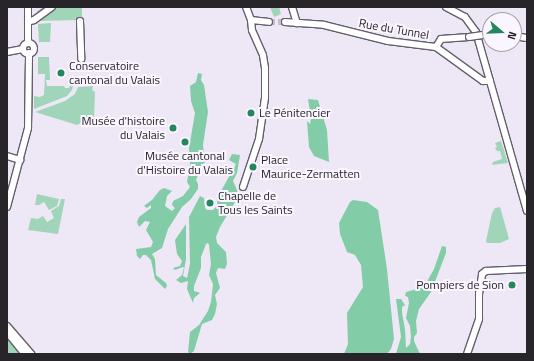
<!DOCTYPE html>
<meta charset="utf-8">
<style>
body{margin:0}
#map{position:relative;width:534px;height:361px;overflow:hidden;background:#eee7f6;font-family:"Titillium Web",sans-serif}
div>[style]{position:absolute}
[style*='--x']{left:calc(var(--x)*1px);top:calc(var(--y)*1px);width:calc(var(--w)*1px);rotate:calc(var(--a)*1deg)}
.green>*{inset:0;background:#a0d5b9}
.round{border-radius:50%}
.forest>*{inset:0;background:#82cda7}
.stream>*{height:1.5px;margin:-0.75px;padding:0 0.75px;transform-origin:0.75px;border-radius:0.75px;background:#d1b0ef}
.minor-tunnel>*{height:6px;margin-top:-3px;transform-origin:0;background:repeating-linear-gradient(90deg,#c6c0cd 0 6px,transparent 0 9px)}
.roads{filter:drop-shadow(1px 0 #645e6b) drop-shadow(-1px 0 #645e6b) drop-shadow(0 1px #645e6b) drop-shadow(0 -1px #645e6b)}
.minor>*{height:6px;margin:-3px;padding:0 3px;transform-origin:3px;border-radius:3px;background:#fff}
.minor>.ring{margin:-3px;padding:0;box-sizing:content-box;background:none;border:6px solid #fff;border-radius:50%}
.bridges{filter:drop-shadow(1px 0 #645e6b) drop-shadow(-1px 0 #645e6b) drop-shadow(0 1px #645e6b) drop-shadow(0 -1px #645e6b)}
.minor-bridge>*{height:6px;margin:-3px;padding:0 3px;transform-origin:3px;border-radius:3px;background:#fff}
.dots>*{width:11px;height:11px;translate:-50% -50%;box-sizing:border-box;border:2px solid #faf5ff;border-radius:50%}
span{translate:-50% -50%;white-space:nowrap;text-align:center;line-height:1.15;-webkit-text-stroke:4px #faf5ff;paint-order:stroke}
.street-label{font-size:12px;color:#27252a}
.poi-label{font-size:12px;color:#27252a}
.left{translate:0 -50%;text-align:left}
.right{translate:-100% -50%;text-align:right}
.frame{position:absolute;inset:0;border:8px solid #27252a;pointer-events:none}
.north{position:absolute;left:482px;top:12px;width:40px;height:40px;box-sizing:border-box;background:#faf5ff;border:1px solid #a6a2aa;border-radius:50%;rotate:109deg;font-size:11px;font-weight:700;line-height:16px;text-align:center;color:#27252a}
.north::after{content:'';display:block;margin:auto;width:14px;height:18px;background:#25855d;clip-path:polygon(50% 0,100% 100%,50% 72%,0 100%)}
</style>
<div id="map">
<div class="green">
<div style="clip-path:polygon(54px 7px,82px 7px,82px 20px,35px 21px)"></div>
<div style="clip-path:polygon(270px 7px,279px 7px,281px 14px,274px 17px)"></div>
<div style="clip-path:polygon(51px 23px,50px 42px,39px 42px,38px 24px)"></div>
<div style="clip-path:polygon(38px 57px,49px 57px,50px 80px,46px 80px,47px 86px,64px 86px,65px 88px,69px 88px,70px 85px,73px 86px,72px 90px,67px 96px,34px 109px,34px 96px,40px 97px,44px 95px,45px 74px,38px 74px)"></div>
<div class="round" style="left:86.5px;top:62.5px;width:9px;height:9px"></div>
<div style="clip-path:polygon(93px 86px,92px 90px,95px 92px,94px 119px,89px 125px,81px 123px,77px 125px,35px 112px,65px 101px,75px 94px,78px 87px)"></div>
<div style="clip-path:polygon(501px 141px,508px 163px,492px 165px,493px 162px,502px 159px,500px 151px,497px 151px,495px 148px,497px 147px,495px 143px)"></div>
<div style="clip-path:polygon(37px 194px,59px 199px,57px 206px,49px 210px,44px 202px,39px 205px,35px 205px)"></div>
<div style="clip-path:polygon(61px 199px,65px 199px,58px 234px,28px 230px,31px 218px,38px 219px,43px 216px,47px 222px,54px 218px,51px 211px,59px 206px)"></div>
<div style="clip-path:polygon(500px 207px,509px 239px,500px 243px,487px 243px,486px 241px,492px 213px,495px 208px)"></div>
<div style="clip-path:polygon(7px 338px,21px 354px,7px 354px)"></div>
</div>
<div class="forest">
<div style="clip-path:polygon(198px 73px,202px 74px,201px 80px,204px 85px,208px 112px,203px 145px,204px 154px,207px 160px,202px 165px,196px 180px,198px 184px,198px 189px,191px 199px,182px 207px,168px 229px,162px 248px,152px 254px,155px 259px,156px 275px,166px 283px,167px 286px,165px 289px,155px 279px,151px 260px,146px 255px,143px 255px,140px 259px,137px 256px,136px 249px,151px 247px,153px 242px,146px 230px,150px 222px,145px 221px,139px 227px,137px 222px,139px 217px,151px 208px,151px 205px,147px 208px,144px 206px,152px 200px,160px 190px,164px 188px,172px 191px,167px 196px,165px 206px,172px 211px,175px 208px,172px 205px,173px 201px,183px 196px,190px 187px,187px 182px,190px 165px,189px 148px,195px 113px,191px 101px,190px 86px,196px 82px)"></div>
<div style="clip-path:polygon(308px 99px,318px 100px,327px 130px,329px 162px,314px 156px,309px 147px,307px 121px,310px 124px,311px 118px)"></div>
<div style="clip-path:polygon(232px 154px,240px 155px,237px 173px,233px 181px,237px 190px,238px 197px,220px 227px,216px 237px,217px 243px,226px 252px,227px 264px,225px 269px,218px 268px,216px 273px,220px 288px,215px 295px,217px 304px,215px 314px,212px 320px,202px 324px,194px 351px,190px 354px,188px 352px,190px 332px,199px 325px,208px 311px,211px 302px,213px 284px,209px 275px,211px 264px,209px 245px,208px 243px,206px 244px,201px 257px,201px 268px,194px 286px,194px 291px,200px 293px,194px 298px,193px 303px,187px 289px,188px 281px,181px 283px,176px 280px,182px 275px,184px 268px,183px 267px,175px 270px,173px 268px,180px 266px,182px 261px,177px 254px,175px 240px,186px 224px,186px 259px,183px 276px,187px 278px,190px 264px,189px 217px,200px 196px,204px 198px,205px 208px,207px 210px,213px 210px,216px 207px,220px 193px,236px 164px,229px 160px)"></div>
<div style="clip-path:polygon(353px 200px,367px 202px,378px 210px,387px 269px,394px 339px,391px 349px,387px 354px,344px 354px,348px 344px,347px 313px,363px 287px,361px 265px,355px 255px,347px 252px,340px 234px,339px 223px,350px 202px)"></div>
<div style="clip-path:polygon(442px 246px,446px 247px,446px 253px,431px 292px,419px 309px,416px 321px,417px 333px,414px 337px,414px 341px,420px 354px,396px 354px,401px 337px,396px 299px,401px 299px,405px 305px,402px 307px,402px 313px,405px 329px,406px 348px,410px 344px,411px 337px,410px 326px,406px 318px,409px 303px,408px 297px,405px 296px,406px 292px,424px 287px,434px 269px)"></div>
</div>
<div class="stream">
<div style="--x:38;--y:12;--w:9;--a:-36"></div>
</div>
<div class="minor-tunnel">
<div style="--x:269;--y:22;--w:16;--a:0"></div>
</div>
<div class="roads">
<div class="minor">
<div style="--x:28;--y:7;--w:35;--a:90"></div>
<div style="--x:292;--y:7;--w:17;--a:73"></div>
<div style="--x:446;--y:7;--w:21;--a:28"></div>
<div style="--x:465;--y:17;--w:19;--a:54"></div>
<div style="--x:476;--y:32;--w:186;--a:74.1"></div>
<div style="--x:251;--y:20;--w:18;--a:6"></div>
<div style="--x:80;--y:21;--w:38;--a:88"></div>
<div style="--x:28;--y:22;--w:6;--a:-18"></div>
<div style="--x:34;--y:20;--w:22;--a:-36"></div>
<div style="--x:285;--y:22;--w:39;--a:4"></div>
<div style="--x:324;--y:25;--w:66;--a:14"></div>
<div style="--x:388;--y:41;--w:48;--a:7.1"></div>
<div style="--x:436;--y:47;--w:58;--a:35.9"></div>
<div style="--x:483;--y:81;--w:7;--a:0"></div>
<div style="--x:483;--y:35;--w:7;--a:0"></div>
<div style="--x:514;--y:36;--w:13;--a:9"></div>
<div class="ring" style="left:22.5px;top:42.5px;width:5px;height:5px"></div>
<div style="--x:436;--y:47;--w:9;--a:-58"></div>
<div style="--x:441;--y:39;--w:28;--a:-4"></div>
<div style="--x:7;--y:52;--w:16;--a:-11"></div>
<div style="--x:7;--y:156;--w:14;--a:17"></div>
<div style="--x:243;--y:187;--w:51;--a:-71.6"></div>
<div style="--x:259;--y:139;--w:41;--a:-81.7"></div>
<div style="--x:265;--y:98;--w:30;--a:-90"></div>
<div style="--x:265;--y:68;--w:13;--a:-99"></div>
<div style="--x:263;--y:55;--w:27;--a:-114"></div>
<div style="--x:252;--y:30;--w:10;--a:-96"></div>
<div style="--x:251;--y:20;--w:14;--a:-111"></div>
<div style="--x:7;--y:207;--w:82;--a:-75.1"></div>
<div style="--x:28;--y:128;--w:75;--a:-89.2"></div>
<div style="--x:7;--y:326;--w:37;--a:49"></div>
<div style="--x:7;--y:332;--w:28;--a:51"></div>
<div style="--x:467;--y:354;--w:37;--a:-71"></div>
<div style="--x:479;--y:319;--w:25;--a:-90"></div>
<div style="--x:479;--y:294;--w:20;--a:-81"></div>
<div style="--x:482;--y:274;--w:5;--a:-37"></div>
<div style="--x:486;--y:271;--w:41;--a:-2.8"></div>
</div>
</div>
<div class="bridges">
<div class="minor-bridge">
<div style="--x:469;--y:37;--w:14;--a:-8"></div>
</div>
</div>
<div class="dots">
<div style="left:61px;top:73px;background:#25855d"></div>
<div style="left:251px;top:113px;background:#25855d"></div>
<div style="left:173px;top:128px;background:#25855d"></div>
<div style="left:185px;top:142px;background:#25855d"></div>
<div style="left:253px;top:167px;background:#25855d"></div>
<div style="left:210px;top:203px;background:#25855d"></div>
<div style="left:512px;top:285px;background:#25855d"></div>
</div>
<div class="street-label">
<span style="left:394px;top:29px;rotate:10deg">Rue du Tunnel</span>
</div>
<div class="poi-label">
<span class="left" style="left:69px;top:73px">Conservatoire<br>cantonal du Valais</span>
<span class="left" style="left:259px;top:113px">Le Pénitencier</span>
<span class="right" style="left:165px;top:128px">Musée d'histoire<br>du Valais</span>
<span style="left:185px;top:163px">Musée cantonal<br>d'Histoire du Valais</span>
<span class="left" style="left:261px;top:167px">Place<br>Maurice-Zermatten</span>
<span class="left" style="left:218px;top:203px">Chapelle de<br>Tous les Saints</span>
<span class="right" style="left:504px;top:285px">Pompiers de Sion</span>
</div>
<div class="frame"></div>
<div class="north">N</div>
</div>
